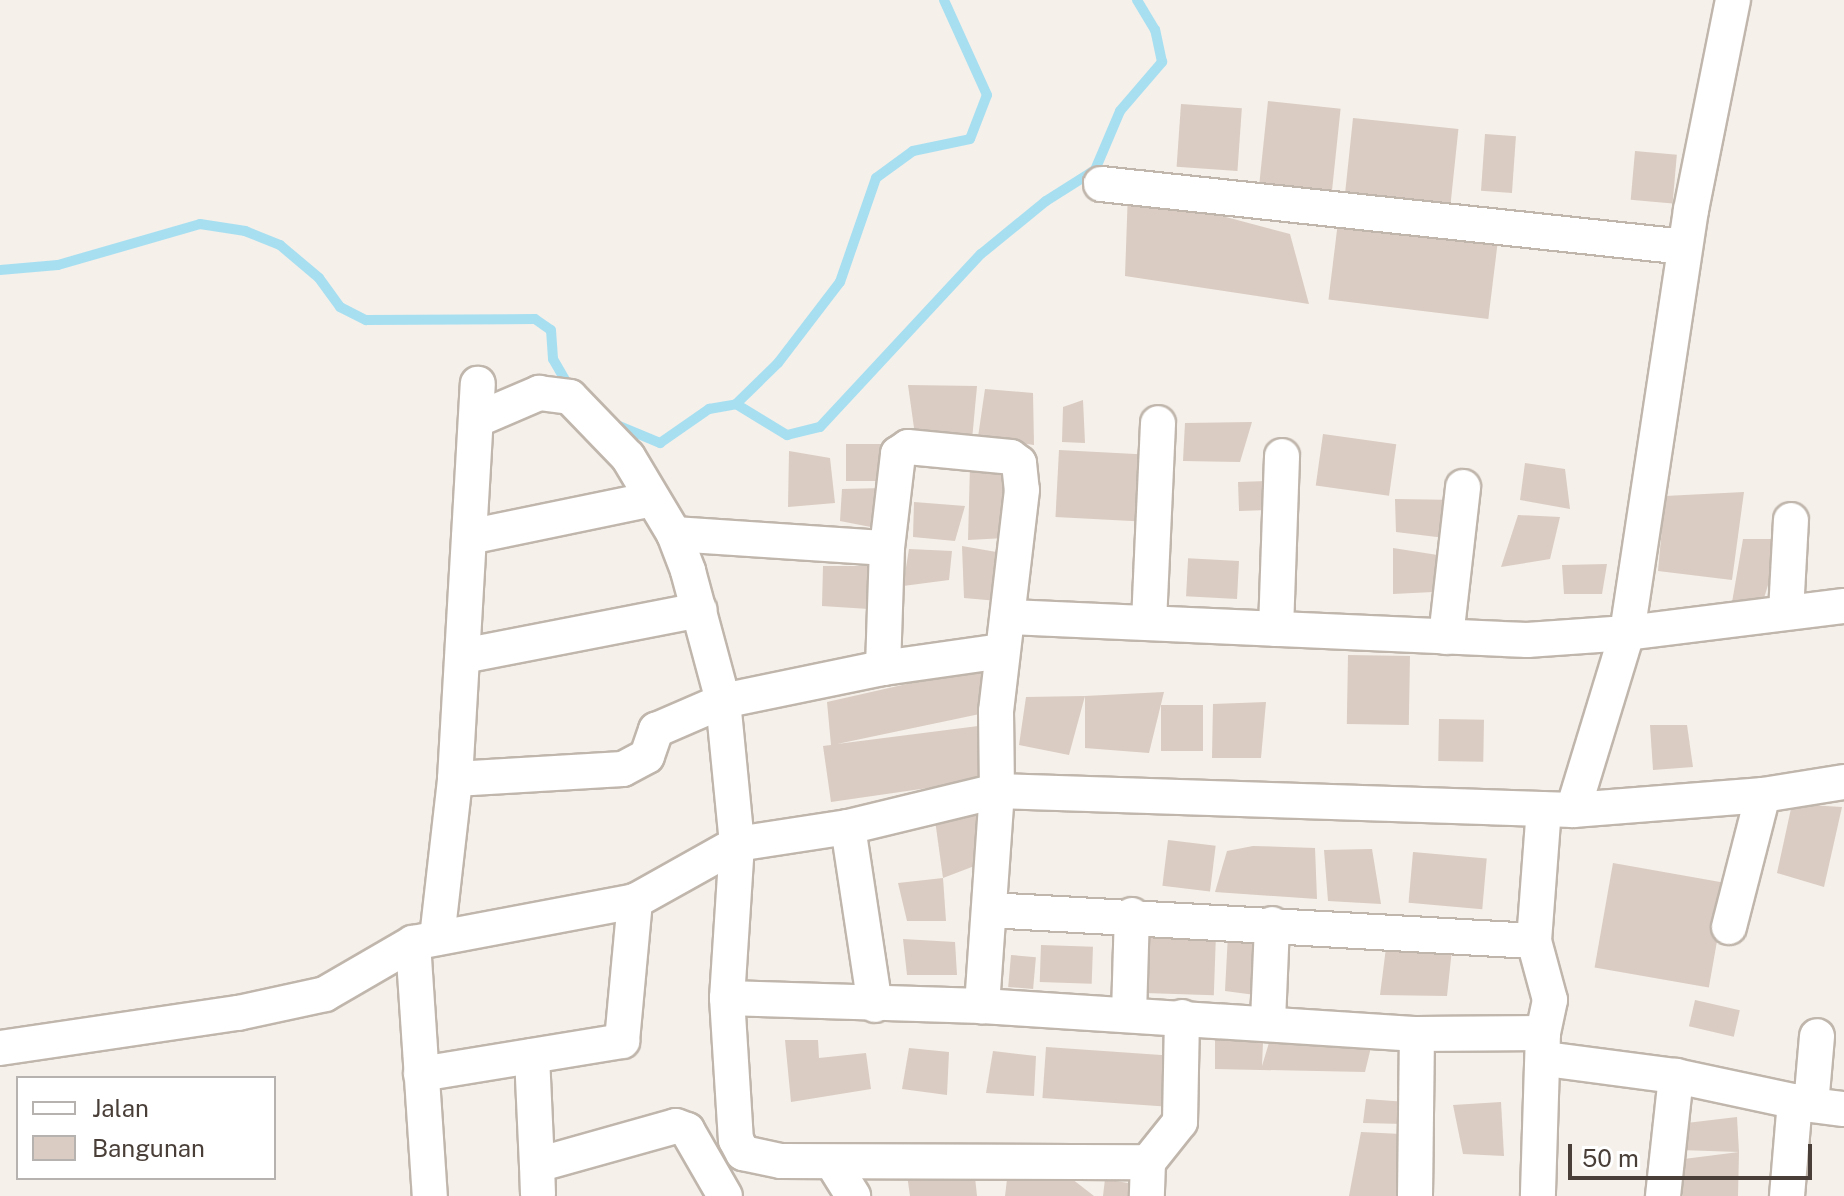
<!DOCTYPE html>
<style>
body{margin:0}
#map{position:relative;width:1844px;height:1196px;overflow:hidden;background:#f5f0ea;font-family:"Public Sans",sans-serif}
div>[style]{position:absolute}
[style*='--x']{left:calc(var(--x)*1px);top:calc(var(--y)*1px);width:calc(var(--w)*1px);rotate:calc(var(--a)*1deg)}
.stream>*{height:10px;margin:-5px;padding:0 5px;transform-origin:5px;border-radius:5px;background:#a7dff1}
.building>*{inset:0;background:#daccc2;transform-origin:0 0}
.roads{filter:drop-shadow(2px 0 #c0b6ac) drop-shadow(-2px 0 #c0b6ac) drop-shadow(0 2px #c0b6ac) drop-shadow(0 -2px #c0b6ac)}
.street>*{height:34px;margin:-17px;padding:0 17px;transform-origin:17px;border-radius:17px;background:#fff}
span{translate:-50% -50%;white-space:nowrap;text-align:center;line-height:1.15;-webkit-text-stroke:7px #fff;paint-order:stroke}
.legend{position:absolute;left:16px;top:1076px;width:260px;height:104px;box-sizing:border-box;background:#fff;border:2px solid #b6b2af;margin:0;padding:10px 14px;list-style:none;font-size:24px;color:#493f38}
.legend li{display:flex;align-items:center;gap:16px;height:40px}
.legend b{width:40px;border:2px solid #b6b2af}
.scale{position:absolute;left:1568px;top:1144px;width:244px;height:36px;box-sizing:border-box;border:4px solid #493f38;border-top:0;padding-left:10px;font-size:24px;line-height:28px;white-space:nowrap;color:#493f38;-webkit-text-stroke:6px #fff;paint-order:stroke}
</style>
<div id="map">
<div class="stream">
<div style="--x:0;--y:270;--w:58;--a:-4.9"></div>
<div style="--x:58;--y:265;--w:148;--a:-16.1"></div>
<div style="--x:200;--y:224;--w:46;--a:8.8"></div>
<div style="--x:245;--y:231;--w:38;--a:22"></div>
<div style="--x:280;--y:245;--w:51;--a:40.2"></div>
<div style="--x:319;--y:278;--w:36;--a:54"></div>
<div style="--x:340;--y:307;--w:29;--a:27"></div>
<div style="--x:366;--y:320;--w:169;--a:-0.3"></div>
<div style="--x:535;--y:319;--w:19;--a:35"></div>
<div style="--x:551;--y:330;--w:29;--a:86"></div>
<div style="--x:553;--y:359;--w:34;--a:60"></div>
<div style="--x:736;--y:404;--w:59;--a:-44.3"></div>
<div style="--x:778;--y:363;--w:102;--a:-52.6"></div>
<div style="--x:840;--y:282;--w:110;--a:-70.9"></div>
<div style="--x:876;--y:178;--w:46;--a:-36.1"></div>
<div style="--x:913;--y:151;--w:58;--a:-11.9"></div>
<div style="--x:970;--y:139;--w:47;--a:-68.9"></div>
<div style="--x:987;--y:95;--w:104;--a:-114.4"></div>
<div style="--x:617;--y:425;--w:47;--a:22.7"></div>
<div style="--x:660;--y:443;--w:60;--a:-34.8"></div>
<div style="--x:709;--y:409;--w:27;--a:-10"></div>
<div style="--x:736;--y:404;--w:60;--a:31.3"></div>
<div style="--x:787;--y:435;--w:34;--a:-14"></div>
<div style="--x:820;--y:427;--w:236;--a:-47.1"></div>
<div style="--x:981;--y:254;--w:84;--a:-39.2"></div>
<div style="--x:1046;--y:201;--w:58;--a:-32.3"></div>
<div style="--x:1095;--y:170;--w:64;--a:-67"></div>
<div style="--x:1120;--y:111;--w:65;--a:-49.4"></div>
<div style="--x:1162;--y:62;--w:33;--a:-102"></div>
<div style="--x:1155;--y:30;--w:35;--a:-121"></div>
</div>
<div class="building">
<div style="left:1268px;top:101px;width:73px;height:82px;rotate:6deg"></div>
<div style="left:1181px;top:104px;width:61px;height:63px;rotate:4deg"></div>
<div style="left:1353px;top:118px;width:106px;height:75px;rotate:6deg"></div>
<div style="left:1485px;top:134px;width:31px;height:57px;rotate:4deg"></div>
<div style="left:1635px;top:151px;width:42px;height:49px;rotate:5deg"></div>
<div style="clip-path:polygon(1128px 191px,1290px 234px,1309px 304px,1125px 276px)"></div>
<div style="left:1338px;top:222px;width:161px;height:78px;rotate:7deg"></div>
<div style="clip-path:polygon(908px 385px,977px 386px,972px 440px,915px 435px)"></div>
<div style="clip-path:polygon(985px 389px,1033px 393px,1034px 445px,978px 437px)"></div>
<div style="clip-path:polygon(1083px 400px,1085px 443px,1062px 442px,1063px 407px)"></div>
<div style="clip-path:polygon(1252px 422px,1240px 462px,1183px 461px,1185px 423px)"></div>
<div style="left:1323px;top:434px;width:74px;height:52px;rotate:8deg"></div>
<div style="left:888px;top:444px;width:37px;height:42px;rotate:90deg"></div>
<div style="left:1059px;top:450px;width:81px;height:67px;rotate:3deg"></div>
<div style="clip-path:polygon(789px 451px,830px 458px,835px 503px,788px 507px)"></div>
<div style="clip-path:polygon(1525px 463px,1565px 469px,1570px 509px,1520px 500px)"></div>
<div style="clip-path:polygon(970px 466px,1013px 468px,1005px 538px,968px 540px)"></div>
<div style="left:1267px;top:481px;width:29px;height:29px;rotate:88deg"></div>
<div style="clip-path:polygon(885px 488px,881px 529px,840px 521px,842px 489px)"></div>
<div style="clip-path:polygon(1744px 492px,1732px 580px,1658px 571px,1665px 496px)"></div>
<div style="clip-path:polygon(1395px 499px,1459px 500px,1445px 538px,1396px 532px)"></div>
<div style="clip-path:polygon(914px 502px,965px 506px,955px 541px,913px 537px)"></div>
<div style="clip-path:polygon(1518px 515px,1560px 517px,1550px 559px,1501px 567px)"></div>
<div style="clip-path:polygon(1743px 539px,1782px 539px,1761px 608px,1731px 608px)"></div>
<div style="clip-path:polygon(962px 546px,1002px 553px,998px 601px,964px 598px)"></div>
<div style="clip-path:polygon(1393px 548px,1444px 556px,1433px 592px,1393px 594px)"></div>
<div style="clip-path:polygon(909px 549px,952px 551px,949px 580px,903px 586px)"></div>
<div style="left:1239px;top:561px;width:38px;height:51px;rotate:93deg"></div>
<div style="clip-path:polygon(1607px 564px,1602px 594px,1564px 594px,1562px 565px)"></div>
<div style="clip-path:polygon(823px 566px,876px 566px,869px 609px,822px 606px)"></div>
<div style="left:1348px;top:655px;width:62px;height:69px;rotate:1deg"></div>
<div style="clip-path:polygon(982px 667px,994px 711px,837px 744px,986px 725px,983px 780px,831px 802px,823px 746px,831px 745px,827px 702px)"></div>
<div style="clip-path:polygon(1164px 692px,1149px 753px,1085px 748px,1085px 696px)"></div>
<div style="clip-path:polygon(1085px 696px,1069px 755px,1019px 745px,1026px 697px)"></div>
<div style="clip-path:polygon(1266px 702px,1261px 758px,1212px 758px,1213px 704px)"></div>
<div style="left:1161px;top:705px;width:42px;height:46px"></div>
<div style="left:1439px;top:719px;width:45px;height:42px;rotate:1deg"></div>
<div style="clip-path:polygon(1650px 725px,1687px 725px,1693px 767px,1653px 770px)"></div>
<div style="clip-path:polygon(1792px 804px,1842px 807px,1824px 887px,1777px 873px)"></div>
<div style="clip-path:polygon(983px 809px,977px 865px,943px 878px,935px 820px)"></div>
<div style="left:1168px;top:840px;width:48px;height:46px;rotate:7deg"></div>
<div style="clip-path:polygon(1253px 846px,1315px 848px,1317px 899px,1215px 892px,1227px 851px)"></div>
<div style="clip-path:polygon(1372px 849px,1381px 904px,1328px 901px,1324px 850px)"></div>
<div style="left:1413px;top:852px;width:74px;height:51px;rotate:5deg"></div>
<div style="left:1613px;top:863px;width:116px;height:106px;rotate:10deg"></div>
<div style="clip-path:polygon(943px 878px,946px 921px,907px 921px,898px 883px)"></div>
<div style="left:1147px;top:932px;width:69px;height:61px;rotate:2deg"></div>
<div style="clip-path:polygon(1260px 933px,1263px 996px,1225px 991px,1228px 934px)"></div>
<div style="clip-path:polygon(903px 939px,955px 942px,957px 975px,907px 975px)"></div>
<div style="clip-path:polygon(1387px 940px,1452px 949px,1447px 996px,1380px 995px)"></div>
<div style="left:1041px;top:945px;width:52px;height:37px;rotate:2deg"></div>
<div style="left:1011px;top:955px;width:25px;height:32px;rotate:5deg"></div>
<div style="left:1695px;top:1000px;width:46px;height:27px;rotate:13deg"></div>
<div style="clip-path:polygon(1215px 1034px,1263px 1042px,1262px 1066px,1271px 1036px,1372px 1043px,1365px 1072px,1215px 1069px)"></div>
<div style="clip-path:polygon(785px 1040px,818px 1040px,819px 1058px,866px 1053px,871px 1089px,791px 1102px)"></div>
<div style="left:1046px;top:1047px;width:119px;height:51px;rotate:4deg"></div>
<div style="clip-path:polygon(909px 1048px,949px 1052px,947px 1095px,902px 1089px)"></div>
<div style="clip-path:polygon(993px 1051px,1036px 1056px,1034px 1096px,986px 1093px)"></div>
<div style="clip-path:polygon(1366px 1099px,1407px 1102px,1404px 1124px,1363px 1123px)"></div>
<div style="clip-path:polygon(1501px 1102px,1504px 1156px,1463px 1154px,1453px 1105px)"></div>
<div style="clip-path:polygon(1737px 1117px,1739px 1152px,1680px 1150px,1678px 1124px)"></div>
<div style="clip-path:polygon(1361px 1132px,1401px 1134px,1398px 1196px,1349px 1196px)"></div>
<div style="clip-path:polygon(1739px 1152px,1738px 1196px,1683px 1196px,1676px 1160px)"></div>
<div style="clip-path:polygon(1009px 1163px,1054px 1165px,1094px 1196px,1005px 1196px)"></div>
<div style="clip-path:polygon(907px 1175px,975px 1177px,977px 1196px,910px 1196px)"></div>
<div style="clip-path:polygon(1105px 1179px,1139px 1185px,1138px 1196px,1103px 1196px)"></div>
</div>
<div class="roads">
<div class="street">
<div style="--x:1101;--y:184;--w:587;--a:6.16"></div>
<div style="--x:476;--y:420;--w:69;--a:-23.2"></div>
<div style="--x:539;--y:393;--w:31;--a:7"></div>
<div style="--x:570;--y:397;--w:83;--a:46"></div>
<div style="--x:628;--y:457;--w:90;--a:59.1"></div>
<div style="--x:674;--y:534;--w:40;--a:69"></div>
<div style="--x:688;--y:571;--w:135;--a:74.9"></div>
<div style="--x:723;--y:701;--w:144;--a:84.4"></div>
<div style="--x:737;--y:844;--w:154;--a:93.7"></div>
<div style="--x:727;--y:998;--w:142;--a:86.4"></div>
<div style="--x:736;--y:1140;--w:15;--a:62"></div>
<div style="--x:743;--y:1153;--w:39;--a:12"></div>
<div style="--x:781;--y:1161;--w:367;--a:0.2"></div>
<div style="--x:1148;--y:1162;--w:34;--a:92"></div>
<div style="--x:674;--y:534;--w:213;--a:3.8"></div>
<div style="--x:469;--y:537;--w:187;--a:-11.7"></div>
<div style="--x:1786;--y:612;--w:92;--a:-86.9"></div>
<div style="--x:1010;--y:617;--w:518;--a:2.55"></div>
<div style="--x:1527;--y:640;--w:100;--a:-4"></div>
<div style="--x:1627;--y:633;--w:219;--a:-7.1"></div>
<div style="--x:1149;--y:622;--w:199;--a:-87.4"></div>
<div style="--x:1276;--y:629;--w:173;--a:-88"></div>
<div style="--x:1446;--y:637;--w:151;--a:-83.5"></div>
<div style="--x:463;--y:656;--w:241;--a:-11"></div>
<div style="--x:883;--y:668;--w:120;--a:-8.1"></div>
<div style="--x:455;--y:779;--w:168;--a:-3.4"></div>
<div style="--x:623;--y:769;--w:27;--a:-28"></div>
<div style="--x:647;--y:756;--w:28;--a:-71"></div>
<div style="--x:656;--y:730;--w:73;--a:-23.4"></div>
<div style="--x:723;--y:701;--w:163;--a:-11.7"></div>
<div style="--x:883;--y:668;--w:120;--a:-88.1"></div>
<div style="--x:887;--y:548;--w:95;--a:-83.3"></div>
<div style="--x:898;--y:454;--w:12;--a:-35"></div>
<div style="--x:908;--y:447;--w:103;--a:5.5"></div>
<div style="--x:1011;--y:457;--w:10;--a:37"></div>
<div style="--x:1019;--y:463;--w:27;--a:84"></div>
<div style="--x:1022;--y:490;--w:223;--a:96.7"></div>
<div style="--x:996;--y:711;--w:80;--a:89.3"></div>
<div style="--x:997;--y:791;--w:216;--a:94"></div>
<div style="--x:1573;--y:810;--w:185;--a:-73"></div>
<div style="--x:1627;--y:633;--w:428;--a:-81.4"></div>
<div style="--x:1691;--y:210;--w:214;--a:-78.7"></div>
<div style="--x:848;--y:827;--w:180;--a:81.4"></div>
<div style="--x:989;--y:910;--w:546;--a:3.26"></div>
<div style="--x:1534;--y:941;--w:132;--a:-85.7"></div>
<div style="--x:1729;--y:927;--w:136;--a:-75.6"></div>
<div style="--x:437;--y:938;--w:160;--a:-83.5"></div>
<div style="--x:455;--y:779;--w:396;--a:-86.7"></div>
<div style="--x:1534;--y:941;--w:61;--a:74.8"></div>
<div style="--x:1550;--y:1000;--w:34;--a:102"></div>
<div style="--x:1543;--y:1033;--w:163;--a:91.8"></div>
<div style="--x:413;--y:943;--w:254;--a:86.2"></div>
<div style="--x:727;--y:998;--w:255;--a:1.8"></div>
<div style="--x:982;--y:1006;--w:436;--a:3.7"></div>
<div style="--x:1417;--y:1034;--w:126;--a:-0.5"></div>
<div style="--x:1129;--y:1014;--w:99;--a:-88.3"></div>
<div style="--x:1268;--y:1021;--w:97;--a:-87.6"></div>
<div style="--x:0;--y:1048;--w:241;--a:-8.4"></div>
<div style="--x:238;--y:1013;--w:89;--a:-12.3"></div>
<div style="--x:325;--y:994;--w:102;--a:-30.1"></div>
<div style="--x:413;--y:943;--w:226;--a:-10.7"></div>
<div style="--x:635;--y:901;--w:117;--a:-29.2"></div>
<div style="--x:737;--y:844;--w:112;--a:-8.7"></div>
<div style="--x:848;--y:827;--w:153;--a:-13.6"></div>
<div style="--x:997;--y:791;--w:576;--a:1.89"></div>
<div style="--x:1573;--y:810;--w:191;--a:-4.5"></div>
<div style="--x:1763;--y:795;--w:82;--a:-9.1"></div>
<div style="--x:532;--y:1056;--w:109;--a:87.4"></div>
<div style="--x:1546;--y:1059;--w:131;--a:7.5"></div>
<div style="--x:1676;--y:1076;--w:138;--a:12.1"></div>
<div style="--x:1811;--y:1105;--w:69;--a:-85"></div>
<div style="--x:421;--y:1074;--w:204;--a:-9.3"></div>
<div style="--x:622;--y:1041;--w:141;--a:-84.7"></div>
<div style="--x:1811;--y:1105;--w:33;--a:7"></div>
<div style="--x:832;--y:1162;--w:40;--a:58"></div>
<div style="--x:1148;--y:1162;--w:51;--a:-51.3"></div>
<div style="--x:1180;--y:1122;--w:105;--a:-88.9"></div>
<div style="--x:538;--y:1194;--w:29;--a:-92"></div>
<div style="--x:537;--y:1165;--w:144;--a:-15.7"></div>
<div style="--x:676;--y:1126;--w:12;--a:20"></div>
<div style="--x:687;--y:1130;--w:76;--a:60.1"></div>
<div style="--x:1415;--y:1196;--w:162;--a:-89.3"></div>
<div style="--x:1663;--y:1196;--w:121;--a:-83.8"></div>
<div style="--x:1787;--y:1196;--w:95;--a:-85.2"></div>
</div>
</div>
<ul class="legend">
<li><b style="height:10px;background:#fff"></b>Jalan</li>
<li><b style="height:22px;background:#daccc2"></b>Bangunan</li>
</ul>
<div class="scale">50 m</div>
</div>
